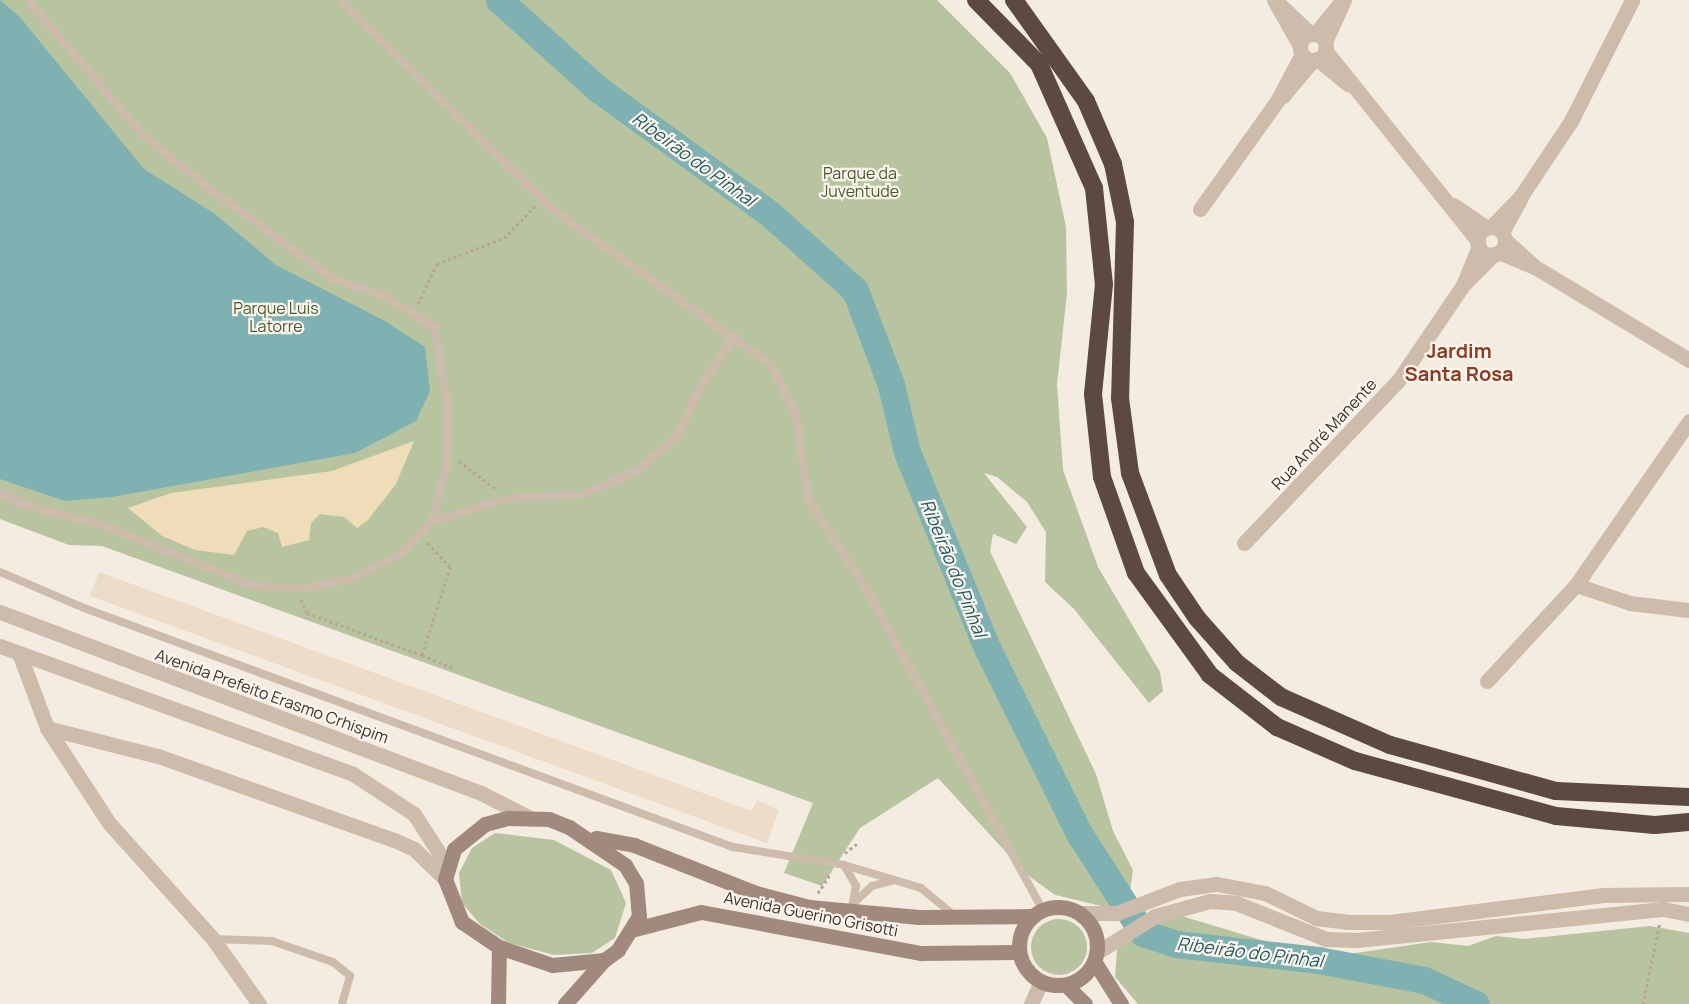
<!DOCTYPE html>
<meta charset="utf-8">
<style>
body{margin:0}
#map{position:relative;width:1689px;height:1004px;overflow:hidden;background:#f4ebe1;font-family:Manrope,sans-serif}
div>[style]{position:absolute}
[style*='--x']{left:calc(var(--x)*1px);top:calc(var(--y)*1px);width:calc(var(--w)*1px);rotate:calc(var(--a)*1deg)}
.green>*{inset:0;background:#b8c4a0}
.round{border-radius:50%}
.sand>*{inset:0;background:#efdcb8}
.plaza>*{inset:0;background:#ecdcc8}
.water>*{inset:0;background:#7fb0b2}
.river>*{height:27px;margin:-13.5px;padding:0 13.5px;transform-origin:13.5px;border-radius:13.5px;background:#7fb0b2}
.path>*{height:3px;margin-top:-1.5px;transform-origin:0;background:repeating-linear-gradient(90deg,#b9a596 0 3px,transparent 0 6px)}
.lane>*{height:8px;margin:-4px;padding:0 4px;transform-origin:4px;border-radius:4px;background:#cdbbac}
.street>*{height:15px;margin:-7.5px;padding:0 7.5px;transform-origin:7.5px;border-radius:7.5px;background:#cdbbac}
.street>.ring{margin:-7.5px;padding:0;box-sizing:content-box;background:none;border:15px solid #cdbbac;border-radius:50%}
.secondary>*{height:15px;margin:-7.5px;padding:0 7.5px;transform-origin:7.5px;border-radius:7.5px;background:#a18a7d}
.secondary>.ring{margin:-7.5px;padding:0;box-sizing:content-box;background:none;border:15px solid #a18a7d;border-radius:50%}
.highway>*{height:18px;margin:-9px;padding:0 9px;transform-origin:9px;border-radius:9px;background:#5c4a42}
span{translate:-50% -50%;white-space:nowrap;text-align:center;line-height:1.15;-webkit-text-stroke:4.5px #fbf5ee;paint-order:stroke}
.park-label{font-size:16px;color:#4a5a2e}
.street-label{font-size:16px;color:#3b302b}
.water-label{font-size:18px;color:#1f5a5e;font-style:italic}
.quarter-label{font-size:20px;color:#8c3b22;font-weight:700}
</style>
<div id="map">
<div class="green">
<div style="clip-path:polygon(0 0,937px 0,1010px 73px,1047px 138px,1066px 227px,1067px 293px,1057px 384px,1063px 470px,1098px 567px,1160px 672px,1163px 691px,1149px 703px,1074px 609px,1045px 582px,1046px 532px,1027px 502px,997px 477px,984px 473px,1027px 527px,1016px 544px,993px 534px,990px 551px,1096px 774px,1113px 831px,1133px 870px,1130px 891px,1110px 908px,1055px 895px,1025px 873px,938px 778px,860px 828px,822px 886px,784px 873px,813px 803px,102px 546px,69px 545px,0 519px)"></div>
<div style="clip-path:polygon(495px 833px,554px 840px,611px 870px,626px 903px,615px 938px,592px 953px,554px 955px,509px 943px,480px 924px,462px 903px,459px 873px,472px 848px)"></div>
<div style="clip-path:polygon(1175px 914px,1321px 958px,1431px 942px,1468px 946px,1496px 936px,1524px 939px,1650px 926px,1689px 933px,1689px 1004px,1138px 1004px,1115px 977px,1117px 949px)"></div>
<div class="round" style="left:1031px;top:919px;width:56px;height:56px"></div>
</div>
<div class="sand">
<div style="clip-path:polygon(414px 441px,396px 484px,368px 520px,357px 528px,344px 517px,320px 514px,311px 523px,309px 540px,282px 547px,278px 533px,263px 527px,247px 531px,234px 555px,195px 550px,162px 536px,128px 508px,171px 493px,332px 471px)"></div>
</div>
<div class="plaza">
<div style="clip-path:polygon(99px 572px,752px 811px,757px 800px,779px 810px,767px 843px,90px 596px)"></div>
</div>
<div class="water">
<div style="clip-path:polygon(0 0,19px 16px,144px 169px,215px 214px,276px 265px,385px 321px,425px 347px,430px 391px,416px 421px,355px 453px,112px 497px,65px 501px,0 479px)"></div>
</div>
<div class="river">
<div style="--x:499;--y:0;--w:133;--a:42"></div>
<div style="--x:598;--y:89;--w:213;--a:36"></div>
<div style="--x:770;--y:214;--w:114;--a:41.8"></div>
<div style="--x:855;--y:290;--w:102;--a:69.2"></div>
<div style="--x:891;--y:385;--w:69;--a:76.6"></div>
<div style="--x:907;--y:452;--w:214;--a:67.8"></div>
<div style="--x:988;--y:650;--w:207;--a:63.6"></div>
<div style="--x:1080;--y:835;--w:117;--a:57.3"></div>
<div style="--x:1143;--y:933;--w:35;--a:18"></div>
<div style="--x:1176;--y:944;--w:143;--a:6.4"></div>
<div style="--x:1318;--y:960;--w:108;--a:10.7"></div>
<div style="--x:1424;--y:980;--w:57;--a:24.8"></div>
</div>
<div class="path">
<div style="--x:418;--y:304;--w:44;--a:-64.6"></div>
<div style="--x:437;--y:264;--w:72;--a:-21.2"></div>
<div style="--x:504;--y:238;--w:45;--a:-45.9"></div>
<div style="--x:459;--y:461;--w:46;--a:37.1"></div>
<div style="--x:301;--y:599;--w:15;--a:67"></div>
<div style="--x:307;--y:613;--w:122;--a:20.1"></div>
<div style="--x:422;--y:655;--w:92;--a:-72.3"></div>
<div style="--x:450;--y:567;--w:35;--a:-133"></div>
<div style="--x:422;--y:655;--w:36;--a:23"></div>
<div style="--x:845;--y:853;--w:16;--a:-38"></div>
<div style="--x:818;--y:893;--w:24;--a:-57"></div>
<div style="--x:1643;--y:1004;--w:84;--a:-78.3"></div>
</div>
<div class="lane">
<div style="--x:340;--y:0;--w:303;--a:44.5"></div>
<div style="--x:556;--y:212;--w:262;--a:35.4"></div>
<div style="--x:770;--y:364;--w:57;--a:63"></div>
<div style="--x:796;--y:415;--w:85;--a:81.9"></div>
<div style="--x:808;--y:499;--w:111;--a:57.2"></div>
<div style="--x:868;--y:592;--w:362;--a:61.2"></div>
<div style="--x:0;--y:492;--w:27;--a:28"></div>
<div style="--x:24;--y:505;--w:81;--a:14.4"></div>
<div style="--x:102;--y:525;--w:164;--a:21.9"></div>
<div style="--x:254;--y:586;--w:53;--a:2.2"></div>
<div style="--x:307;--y:588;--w:44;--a:-11.8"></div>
<div style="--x:350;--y:579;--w:55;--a:-25.6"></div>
<div style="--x:400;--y:555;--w:47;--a:-46.7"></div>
<div style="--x:432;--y:521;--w:58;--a:-75"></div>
<div style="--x:447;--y:465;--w:62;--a:-90"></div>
<div style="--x:447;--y:403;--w:77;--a:-99"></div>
<div style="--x:435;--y:327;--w:62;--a:-148.9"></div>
<div style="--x:382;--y:295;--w:49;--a:-162.3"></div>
<div style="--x:335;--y:280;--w:158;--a:-144"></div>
<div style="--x:207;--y:187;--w:82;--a:-140.9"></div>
<div style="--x:143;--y:135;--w:177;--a:-130.4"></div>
<div style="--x:432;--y:521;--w:76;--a:-16.8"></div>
<div style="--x:505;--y:499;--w:80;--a:-3.6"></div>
<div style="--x:585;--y:494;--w:60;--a:-24.4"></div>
<div style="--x:640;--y:469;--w:51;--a:-41.8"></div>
<div style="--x:678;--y:435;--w:54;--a:-64.9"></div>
<div style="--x:701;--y:386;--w:61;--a:-56.3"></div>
<div style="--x:0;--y:572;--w:91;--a:23.2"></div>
<div style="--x:84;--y:608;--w:692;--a:20.22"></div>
<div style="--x:733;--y:847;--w:112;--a:9.2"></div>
<div style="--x:844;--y:865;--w:80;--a:16.6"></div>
<div style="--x:921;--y:888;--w:44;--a:39.5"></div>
<div style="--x:844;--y:865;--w:24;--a:60"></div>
<div style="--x:856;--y:886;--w:25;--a:101"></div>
<div style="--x:857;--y:900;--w:21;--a:-43"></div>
<div style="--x:872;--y:886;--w:20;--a:-15"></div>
<div style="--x:213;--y:939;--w:59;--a:1.9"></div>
<div style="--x:272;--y:941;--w:65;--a:19"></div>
<div style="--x:333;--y:962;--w:22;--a:39"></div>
<div style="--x:350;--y:976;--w:29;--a:106"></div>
</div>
<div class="street">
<div style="--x:1274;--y:0;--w:53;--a:60.5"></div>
<div style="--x:1279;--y:4;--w:44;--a:43.2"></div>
<div class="ring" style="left:1300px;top:34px;width:11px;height:11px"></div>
<div style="--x:1315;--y:34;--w:41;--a:-50.9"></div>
<div style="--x:1325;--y:42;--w:46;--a:-65.7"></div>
<div style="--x:1325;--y:50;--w:245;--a:51.3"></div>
<div style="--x:1317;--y:59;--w:40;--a:39"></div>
<div style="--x:1282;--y:97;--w:48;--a:-50"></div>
<div style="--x:1453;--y:205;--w:41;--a:34.1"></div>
<div style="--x:1200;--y:209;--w:133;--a:-54.5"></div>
<div style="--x:1277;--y:101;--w:53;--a:-62"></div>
<div style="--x:1491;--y:227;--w:43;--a:-45.9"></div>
<div style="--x:1521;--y:196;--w:90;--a:-56.3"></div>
<div style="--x:1571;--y:121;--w:136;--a:-63.2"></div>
<div class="ring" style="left:1477px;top:227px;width:13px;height:13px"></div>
<div style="--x:1502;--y:232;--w:38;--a:-61"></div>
<div style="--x:1505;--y:240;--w:40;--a:42"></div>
<div style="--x:1499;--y:252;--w:39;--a:23"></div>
<div style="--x:1535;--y:267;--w:180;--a:31.1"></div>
<div style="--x:1463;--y:285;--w:44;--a:-45"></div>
<div style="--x:1244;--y:543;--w:224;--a:-46.5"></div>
<div style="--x:1398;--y:381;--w:116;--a:-55.9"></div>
<div style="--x:1463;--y:285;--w:42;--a:-67.7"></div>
<div style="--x:1576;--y:585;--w:57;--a:18.4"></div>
<div style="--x:1630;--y:603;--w:59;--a:6.8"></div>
<div style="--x:0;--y:612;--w:514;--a:20.62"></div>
<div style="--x:481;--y:793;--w:55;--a:27"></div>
<div style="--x:0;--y:646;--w:375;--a:19.9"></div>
<div style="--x:353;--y:774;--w:73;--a:33.3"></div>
<div style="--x:414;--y:814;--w:61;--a:57.1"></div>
<div style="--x:19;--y:653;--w:80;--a:69.5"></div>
<div style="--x:47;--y:728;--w:113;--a:56.9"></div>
<div style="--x:109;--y:823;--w:156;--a:48.1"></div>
<div style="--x:213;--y:939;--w:80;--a:54.7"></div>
<div style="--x:1487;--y:681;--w:131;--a:-47.2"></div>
<div style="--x:1576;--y:585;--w:199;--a:-55.4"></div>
<div style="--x:47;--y:728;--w:114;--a:14.2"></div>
<div style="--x:158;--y:756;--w:251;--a:19.6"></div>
<div style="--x:394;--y:840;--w:22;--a:24"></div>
<div style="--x:414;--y:849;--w:43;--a:44.1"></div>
<div style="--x:1080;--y:913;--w:37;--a:0"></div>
<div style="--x:1117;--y:913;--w:67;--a:-20.9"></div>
<div style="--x:1180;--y:889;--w:37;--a:-8"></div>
<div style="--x:1217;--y:884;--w:49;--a:10.6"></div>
<div style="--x:1265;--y:893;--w:57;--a:26.1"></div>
<div style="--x:1316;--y:918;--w:31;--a:7"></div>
<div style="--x:1347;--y:922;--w:43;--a:0"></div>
<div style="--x:1390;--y:922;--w:215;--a:-7.2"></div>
<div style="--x:1603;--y:895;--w:86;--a:-0.7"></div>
<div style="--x:1096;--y:953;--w:70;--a:-32.1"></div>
<div style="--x:1155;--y:916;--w:57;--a:-15.3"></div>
<div style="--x:1210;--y:901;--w:26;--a:4"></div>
<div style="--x:1236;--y:903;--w:97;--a:21.8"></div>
<div style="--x:1326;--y:939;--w:31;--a:2"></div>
<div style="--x:1357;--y:940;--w:308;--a:-5.8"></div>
<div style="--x:1663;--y:909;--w:26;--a:11"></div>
<div style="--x:1031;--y:1004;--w:24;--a:-66"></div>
</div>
<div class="secondary">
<div style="--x:508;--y:818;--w:41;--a:1.4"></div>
<div style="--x:549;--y:819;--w:22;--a:22"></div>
<div style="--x:569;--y:827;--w:68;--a:34.2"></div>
<div style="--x:625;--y:865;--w:21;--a:59"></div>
<div style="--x:636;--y:883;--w:33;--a:85"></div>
<div style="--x:639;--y:916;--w:40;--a:122"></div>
<div style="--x:618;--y:950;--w:17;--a:144"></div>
<div style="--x:604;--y:960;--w:52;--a:174.5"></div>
<div style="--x:552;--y:965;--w:56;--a:-161.2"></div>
<div style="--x:499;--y:947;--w:45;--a:-146"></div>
<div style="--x:462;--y:922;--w:46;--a:-111.6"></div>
<div style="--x:445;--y:879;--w:31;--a:-73"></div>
<div style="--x:454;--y:849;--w:40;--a:-39"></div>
<div style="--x:485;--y:824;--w:24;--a:-15"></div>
<div style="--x:596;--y:838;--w:39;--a:10"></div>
<div style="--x:634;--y:845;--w:131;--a:21.5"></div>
<div style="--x:756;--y:893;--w:55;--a:14.8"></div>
<div style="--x:809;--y:907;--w:110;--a:5.2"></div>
<div style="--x:919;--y:917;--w:112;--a:-0.5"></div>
<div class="ring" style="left:1019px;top:907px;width:63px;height:63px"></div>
<div style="--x:635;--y:929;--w:68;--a:-14.4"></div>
<div style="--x:701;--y:912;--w:224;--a:10.6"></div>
<div style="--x:921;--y:953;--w:97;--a:-0.6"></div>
<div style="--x:1094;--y:961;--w:51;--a:57.9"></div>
<div style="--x:1066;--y:985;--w:27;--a:45"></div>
<div style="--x:498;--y:1004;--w:57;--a:-89"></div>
<div style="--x:565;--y:1004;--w:59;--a:-48.4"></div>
</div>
<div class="highway">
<div style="--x:976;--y:0;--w:90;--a:45.5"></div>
<div style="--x:1039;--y:64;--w:136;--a:66.1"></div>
<div style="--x:1094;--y:188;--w:97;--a:84.1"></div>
<div style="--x:1104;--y:284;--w:111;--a:95.7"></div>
<div style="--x:1093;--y:394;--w:83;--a:83.8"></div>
<div style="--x:1102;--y:477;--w:102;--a:70.5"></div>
<div style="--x:1136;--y:573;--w:126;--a:54"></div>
<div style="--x:1210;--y:675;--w:85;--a:37.8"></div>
<div style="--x:1277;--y:727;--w:85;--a:23.6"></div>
<div style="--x:1355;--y:761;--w:208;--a:15.3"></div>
<div style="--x:1556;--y:816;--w:99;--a:5.2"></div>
<div style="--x:1655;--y:825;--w:34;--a:-5"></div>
<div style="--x:1014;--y:0;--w:124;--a:54.5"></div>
<div style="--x:1086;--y:101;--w:69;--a:66.8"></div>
<div style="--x:1113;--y:164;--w:59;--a:78.3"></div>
<div style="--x:1125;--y:222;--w:176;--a:91.6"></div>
<div style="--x:1120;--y:398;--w:76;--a:82.4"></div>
<div style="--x:1130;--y:473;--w:109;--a:69.6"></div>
<div style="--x:1168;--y:575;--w:52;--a:56"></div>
<div style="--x:1197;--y:618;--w:60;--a:48.4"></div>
<div style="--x:1237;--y:663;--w:56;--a:37.7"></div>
<div style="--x:1281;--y:697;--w:119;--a:23.8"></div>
<div style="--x:1390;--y:745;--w:172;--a:15.5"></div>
<div style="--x:1556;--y:791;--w:133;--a:2.6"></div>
</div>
<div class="park-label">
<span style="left:860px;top:182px">Parque da<br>Juventude</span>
<span style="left:276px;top:317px">Parque Luis<br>Latorre</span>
</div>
<div class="street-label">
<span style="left:1324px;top:434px;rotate:-47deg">Rua André Manente</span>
<span style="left:272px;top:696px;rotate:20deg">Avenida Prefeito Erasmo Crhispim</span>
<span style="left:811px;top:914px;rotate:11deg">Avenida Guerino Grisotti</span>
</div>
<div class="water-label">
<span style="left:694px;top:159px;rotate:36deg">Ribeirão do Pinhal</span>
<span style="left:954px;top:568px;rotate:68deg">Ribeirão do Pinhal</span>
<span style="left:1250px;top:952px;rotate:7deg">Ribeirão do Pinhal</span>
</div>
<div class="quarter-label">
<span style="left:1459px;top:362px">Jardim<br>Santa Rosa</span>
</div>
</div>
